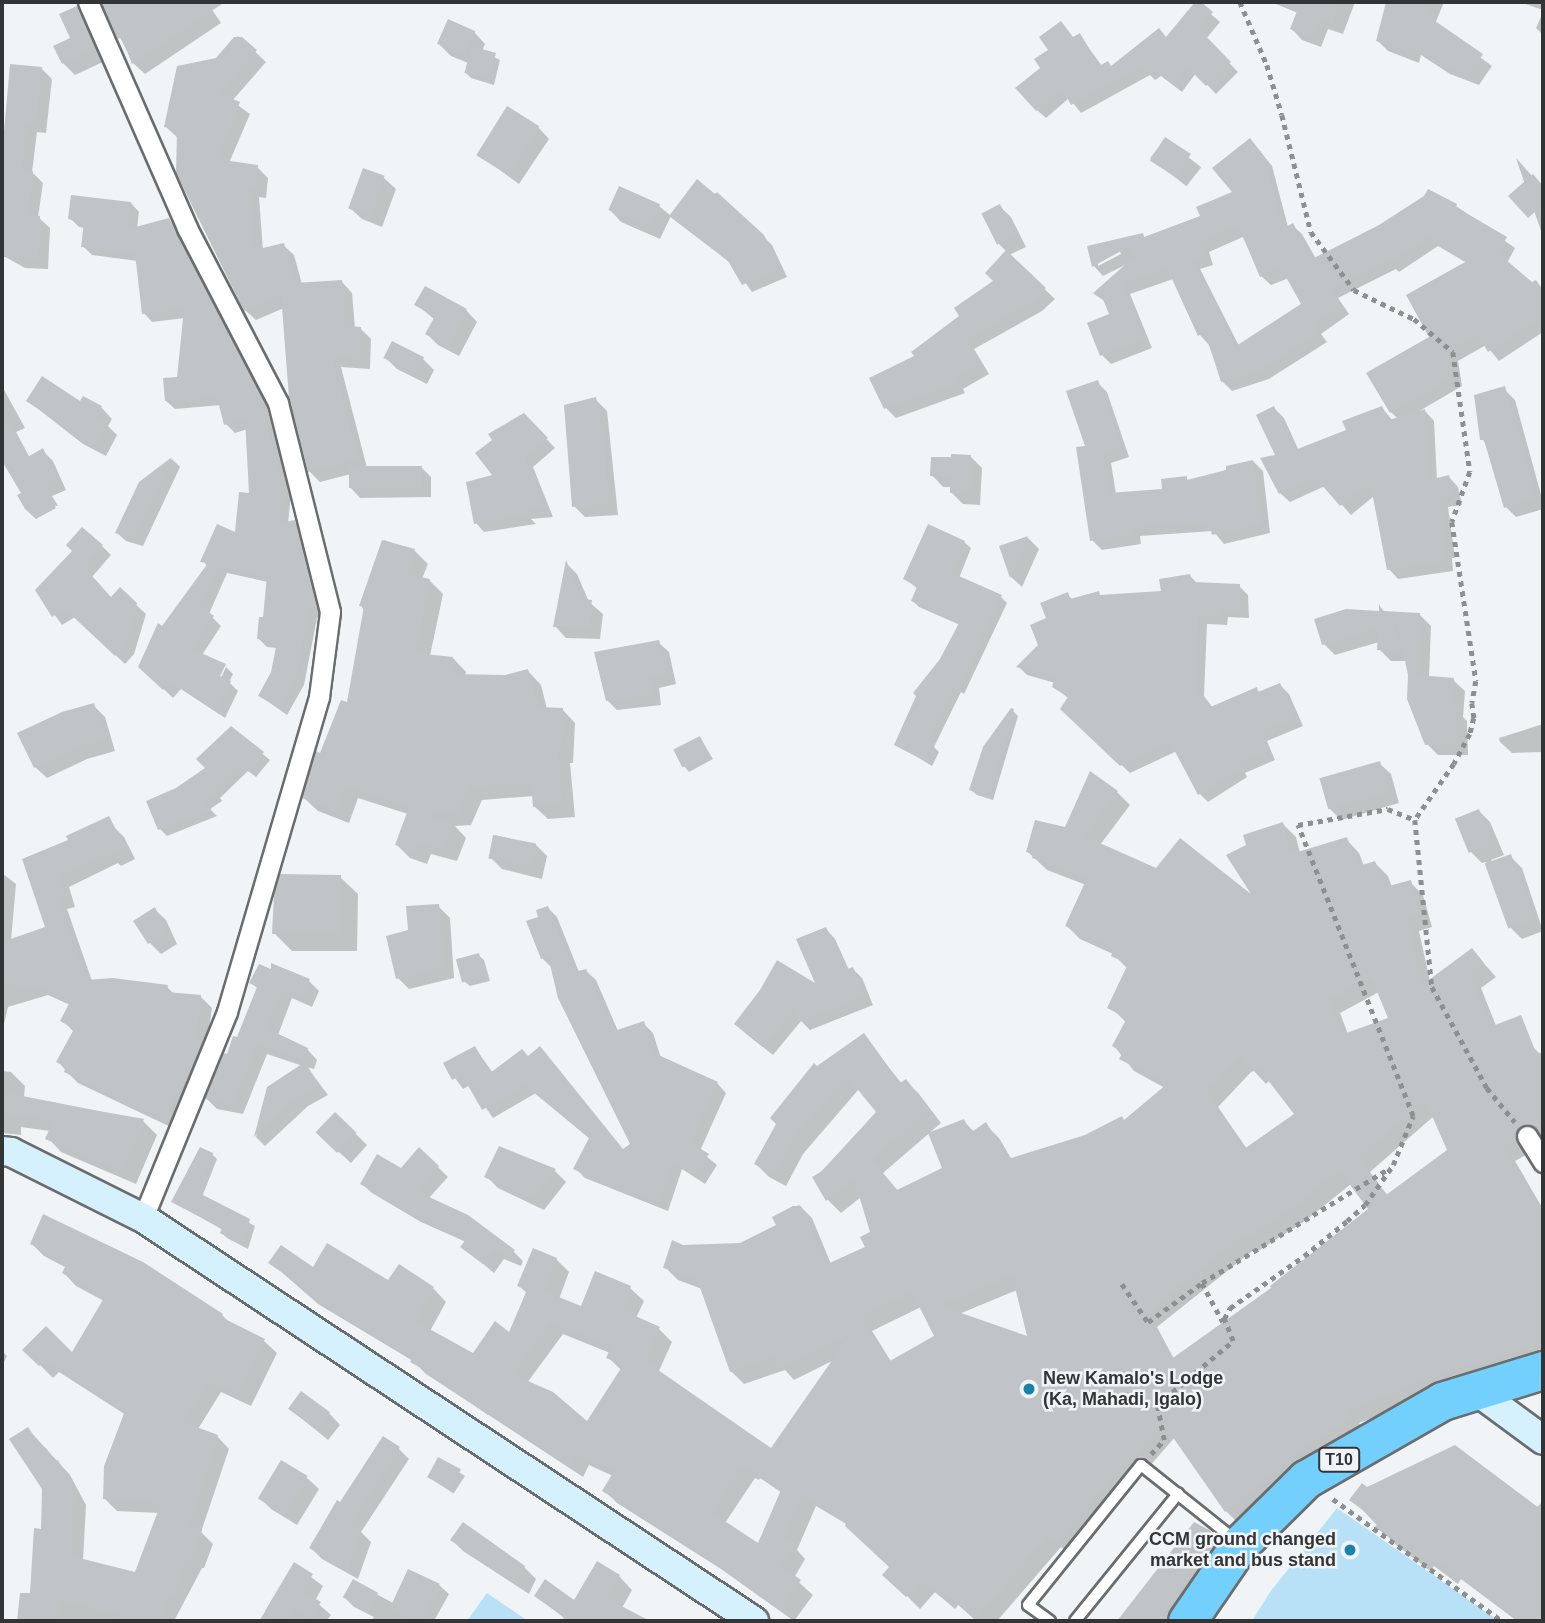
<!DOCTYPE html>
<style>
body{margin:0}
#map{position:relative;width:1545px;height:1623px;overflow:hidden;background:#f1f4f6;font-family:Helvetica,sans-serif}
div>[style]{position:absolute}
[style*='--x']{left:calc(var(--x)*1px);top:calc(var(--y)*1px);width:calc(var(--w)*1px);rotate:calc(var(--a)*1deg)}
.green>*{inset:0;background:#b8e1f7}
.shadow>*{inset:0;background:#0003;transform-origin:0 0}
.building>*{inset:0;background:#c1c4c6;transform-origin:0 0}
.path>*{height:4.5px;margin-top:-2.25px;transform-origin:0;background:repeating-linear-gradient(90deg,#8d8f90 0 5px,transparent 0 10px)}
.roads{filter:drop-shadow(2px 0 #6a6d6e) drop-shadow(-2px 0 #6a6d6e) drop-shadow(0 2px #6a6d6e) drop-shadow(0 -2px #6a6d6e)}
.lane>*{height:10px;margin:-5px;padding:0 5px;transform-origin:5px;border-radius:5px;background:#fff}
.street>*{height:19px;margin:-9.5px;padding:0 9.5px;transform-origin:9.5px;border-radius:9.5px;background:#fff}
.secondary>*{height:28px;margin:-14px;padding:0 14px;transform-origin:14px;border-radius:14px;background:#d5f1fe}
.highway>*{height:37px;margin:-18.5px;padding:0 18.5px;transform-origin:18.5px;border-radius:18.5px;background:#73cffb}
.dots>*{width:19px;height:19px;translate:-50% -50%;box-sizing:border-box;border:4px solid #f1f4f6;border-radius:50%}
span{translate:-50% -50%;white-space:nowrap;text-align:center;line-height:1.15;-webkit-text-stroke:5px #f1f4f6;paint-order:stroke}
.shield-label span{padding:2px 5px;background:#f1f4f6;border:2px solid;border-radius:5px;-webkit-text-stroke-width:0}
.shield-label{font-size:16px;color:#333435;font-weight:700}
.poi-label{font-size:18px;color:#333435;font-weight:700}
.left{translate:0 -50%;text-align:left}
.right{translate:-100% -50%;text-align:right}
.frame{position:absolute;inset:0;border:4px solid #333435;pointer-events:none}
</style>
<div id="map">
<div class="green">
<div style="clip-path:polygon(1337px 1508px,1499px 1621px,1252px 1621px,1270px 1592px)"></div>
<div style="clip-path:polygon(487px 1593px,528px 1621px,467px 1621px)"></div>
</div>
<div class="shadow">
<div style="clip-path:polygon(102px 2px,207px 2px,221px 23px,145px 74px,133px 63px)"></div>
<div style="clip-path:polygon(1197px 2px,1220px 22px,1206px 39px,1238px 72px,1216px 94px,1196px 73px,1182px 92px,1161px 76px,1155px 80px,1150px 75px,1081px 113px,1069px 98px,1046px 118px,1037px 110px,1083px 40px,1102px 66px,1112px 67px,1167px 39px)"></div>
<div style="clip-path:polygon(1271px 2px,1355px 2px,1343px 34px,1328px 29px,1321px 47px,1302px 40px,1292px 29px,1298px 13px)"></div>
<div style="clip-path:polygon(1381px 2px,1444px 2px,1435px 24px,1492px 66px,1479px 85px,1450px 74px,1421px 55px,1419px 63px,1388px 51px,1377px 40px,1387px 4px)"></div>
<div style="clip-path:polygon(1520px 2px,1543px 2px,1543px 10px)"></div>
<div style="clip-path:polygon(76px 9px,88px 20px,105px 61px,75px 75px,63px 63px,72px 39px)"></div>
<div style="clip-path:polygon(1543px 12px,1543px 35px,1536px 28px)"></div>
<div style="clip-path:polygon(474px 32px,485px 44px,482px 51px,500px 60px,494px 85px,471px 78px,466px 73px,468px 63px,451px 56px,439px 44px)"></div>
<div style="clip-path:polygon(238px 36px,266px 62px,232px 101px,250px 114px,229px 163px,257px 167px,268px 178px,266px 198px,259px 197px,263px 250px,283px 245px,294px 255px,302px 284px,342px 282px,352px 293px,355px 328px,360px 328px,371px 339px,370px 369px,341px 367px,367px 468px,421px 467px,431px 477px,431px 497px,360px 498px,351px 488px,351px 474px,320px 482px,309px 471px,284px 308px,256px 320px,245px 310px,178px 138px,166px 127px)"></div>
<div style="clip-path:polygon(11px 66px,42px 69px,52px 79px,46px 133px,37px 132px,32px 172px,43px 183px,38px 217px,50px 228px,48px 269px,25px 268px,2px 255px,2px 158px)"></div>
<div style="clip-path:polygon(538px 127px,549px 139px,519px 184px,478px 154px)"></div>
<div style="left:1165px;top:139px;width:46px;height:24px;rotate:38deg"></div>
<div style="clip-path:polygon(evenodd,1259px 150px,1272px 166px,1288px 227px,1292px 225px,1302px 234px,1316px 259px,1456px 206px,1515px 248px,1507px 263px,1543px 294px,1543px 332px,1499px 361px,1486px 345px,1458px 361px,1462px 386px,1416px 413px,1425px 411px,1434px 421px,1437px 480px,1449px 477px,1458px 487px,1462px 505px,1448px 507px,1455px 558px,1452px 558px,1453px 571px,1398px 579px,1389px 569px,1374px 496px,1351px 515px,1325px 486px,1290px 502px,1280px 493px,1274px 408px,1284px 418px,1299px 451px,1348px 431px,1382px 408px,1393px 421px,1398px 419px,1391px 412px,1432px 337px,1467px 263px,1438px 246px,1399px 272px,1396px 269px,1338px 298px,1349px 314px,1321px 334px,1327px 342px,1269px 379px,1232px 391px,1222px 381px,1209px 345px,1200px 335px,1173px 279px,1130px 294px,1152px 348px,1111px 364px,1102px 355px,1112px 314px,1106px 302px,1094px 294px,1129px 263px,1103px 276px,1094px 266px,1089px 247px,1142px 235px,1146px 239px,1203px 217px,1234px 193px,1259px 150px,1243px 237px,1261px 276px,1271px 285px,1289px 278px,1303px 305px,1239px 346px,1200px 269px,1213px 265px,1209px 252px,1243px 237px,1259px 150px,1119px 250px,1121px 254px,1098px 266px,1098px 262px,1119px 250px)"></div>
<div style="clip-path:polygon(1516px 158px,1543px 188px,1543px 233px,1541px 231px)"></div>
<div style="clip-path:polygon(384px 178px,396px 189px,382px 227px,362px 219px,350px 208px)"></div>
<div style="clip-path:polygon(131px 203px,139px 212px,137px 228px,169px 220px,178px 229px,265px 400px,291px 495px,288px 523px,294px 522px,303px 531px,324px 617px,317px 618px,304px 685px,287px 715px,260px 696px,273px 673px,277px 648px,267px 647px,258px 638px,265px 619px,268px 582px,227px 573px,209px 614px,221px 626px,202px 655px,226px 666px,223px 666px,215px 683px,218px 684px,226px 667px,233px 674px,229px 682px,238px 691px,225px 718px,181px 689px,173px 698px,141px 667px,163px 629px,208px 567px,203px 561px,237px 534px,251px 495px,248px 429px,235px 433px,226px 424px,221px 405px,175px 409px,166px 401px,179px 378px,185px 318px,152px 322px,144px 313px,138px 261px,92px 255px,83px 246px,85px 228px,79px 227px,70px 218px)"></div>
<div style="clip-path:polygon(659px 206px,671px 216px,660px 239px,621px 222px,610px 210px)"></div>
<div style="clip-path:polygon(999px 206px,1011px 217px,1026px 247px,1009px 255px,1055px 299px,1042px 311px,974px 349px,989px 374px,963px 389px,965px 393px,896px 418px,886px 408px,917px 357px,996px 281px,1007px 252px,998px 243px,983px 214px)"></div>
<div style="clip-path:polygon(671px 216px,763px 236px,772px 245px,787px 277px,752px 292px,732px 264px)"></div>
<div style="clip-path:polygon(417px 305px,466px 310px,477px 322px,459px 356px,438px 345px,427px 334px,434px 319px)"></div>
<div style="clip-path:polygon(385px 357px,423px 359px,434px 370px,427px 384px,397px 369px)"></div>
<div style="clip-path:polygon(1097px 382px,1107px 392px,1129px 457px,1111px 463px,1116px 494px,1164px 491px,1186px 478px,1190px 482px,1253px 461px,1263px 471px,1270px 533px,1224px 544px,1213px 531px,1140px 536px,1141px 544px,1102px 550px,1092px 540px,1087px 447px)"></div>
<div style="clip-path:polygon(2px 386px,25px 428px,16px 432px,30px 458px,42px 450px,53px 461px,66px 490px,52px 496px,58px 506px,34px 504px,23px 493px,2px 458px)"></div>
<div style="clip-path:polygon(1505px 390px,1515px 400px,1543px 502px,1543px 509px,1516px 517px,1506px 507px,1487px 445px,1482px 439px)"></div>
<div style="clip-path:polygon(595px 399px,607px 411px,618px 515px,585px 517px,574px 506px)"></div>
<div style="clip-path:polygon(28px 401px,101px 407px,112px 419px,108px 426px,117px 435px,106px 456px,83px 444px)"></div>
<div style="clip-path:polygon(524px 415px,555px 448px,533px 467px,553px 517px,531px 519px,536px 524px,484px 532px,476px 523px)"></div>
<div style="clip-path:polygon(971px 457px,982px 468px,980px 505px,963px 504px,951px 492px,952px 487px,943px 487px,932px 475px)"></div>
<div style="clip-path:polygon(172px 459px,180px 467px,143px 546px,126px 541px,117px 533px,141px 484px)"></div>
<div style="clip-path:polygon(1028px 538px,1039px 549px,1022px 587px,1011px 577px,1001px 547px)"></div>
<div style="clip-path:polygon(384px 540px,415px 551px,428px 564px,422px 579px,430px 581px,443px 594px,430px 656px,453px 658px,466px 672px,465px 676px,505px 677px,528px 671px,541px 685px,547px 709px,562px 709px,575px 723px,573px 763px,570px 763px,575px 817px,548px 819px,534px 806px,534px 796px,482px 800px,471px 825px,455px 826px,466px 838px,457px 861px,431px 854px,427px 864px,410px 858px,397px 845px,408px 814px,358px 798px,349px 823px,318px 811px,304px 798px,321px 755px,349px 705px,365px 611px,361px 606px)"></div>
<div style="clip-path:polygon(964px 542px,971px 548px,959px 578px,1001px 597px,1007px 603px,964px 694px,961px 692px,934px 747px,939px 752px,932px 766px,896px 744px,960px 625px,919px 607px,913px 601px,918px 589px,905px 578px)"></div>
<div style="clip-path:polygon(102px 546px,111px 555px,92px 577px,112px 599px,120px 590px,146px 614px,134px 654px,125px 664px,75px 617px,62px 625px,37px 590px)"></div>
<div style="clip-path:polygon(567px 564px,577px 574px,589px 602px,603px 614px,600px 639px,566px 638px,555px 626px)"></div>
<div style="clip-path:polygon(1190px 576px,1198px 584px,1239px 586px,1248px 595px,1249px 618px,1228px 617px,1227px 625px,1207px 624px,1204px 696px,1213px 708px,1256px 689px,1260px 693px,1280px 685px,1289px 694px,1303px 726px,1267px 741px,1275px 760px,1245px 773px,1247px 777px,1208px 802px,1200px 794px,1177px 751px,1130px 773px,1063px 709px,1069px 699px,1054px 686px,1055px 683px,1027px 675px,1019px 667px,1040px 645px,1049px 619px,1067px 594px,1073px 600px,1163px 593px)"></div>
<div style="clip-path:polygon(1381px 608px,1386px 613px,1419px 614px,1431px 626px,1429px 678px,1453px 680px,1465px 691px,1463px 717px,1467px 721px,1468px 755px,1438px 755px,1427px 744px,1407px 661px,1391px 661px,1379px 649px,1379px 642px,1335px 655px,1324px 644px,1380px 613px)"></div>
<div style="clip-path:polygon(658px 642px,669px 652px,676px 684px,659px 688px,661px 705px,617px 710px,607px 700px)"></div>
<div style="clip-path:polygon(93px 705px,105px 717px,115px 751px,87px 759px,47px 778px,35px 767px)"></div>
<div style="clip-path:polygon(1012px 710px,1018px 716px,993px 800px,977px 795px,971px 790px)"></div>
<div style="clip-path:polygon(1543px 724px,1543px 752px,1512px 753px,1500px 742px,1499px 738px)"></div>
<div style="clip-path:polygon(231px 728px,270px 760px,256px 777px,248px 771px,220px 798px,222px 801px,210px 809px,217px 816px,167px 836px,160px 829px,148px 802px,177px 790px,207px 768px)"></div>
<div style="clip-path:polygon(700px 738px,713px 759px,689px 772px,684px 766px)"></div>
<div style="clip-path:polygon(1379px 763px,1391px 774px,1399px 803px,1341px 820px,1329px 808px)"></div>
<div style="clip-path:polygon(evenodd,1117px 792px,1130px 805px,1100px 845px,1156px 870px,1257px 901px,1283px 824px,1296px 837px,1300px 853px,1346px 839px,1359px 853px,1364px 866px,1375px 863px,1388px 876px,1392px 887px,1410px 882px,1423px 895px,1432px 927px,1419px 931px,1430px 981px,1472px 950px,1496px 977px,1481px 988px,1505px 1048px,1532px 1046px,1540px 1054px,1543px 1053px,1543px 1138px,1535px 1138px,1528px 1154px,1515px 1161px,1543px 1209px,1543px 1360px,1460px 1385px,1359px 1423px,1364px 1432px,1239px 1524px,1226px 1511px,1175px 1437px,1142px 1475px,1139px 1472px,1071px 1556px,1061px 1547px,997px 1621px,978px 1621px,959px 1604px,955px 1609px,935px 1592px,920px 1609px,885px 1574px,891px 1567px,848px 1525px,816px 1506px,797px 1550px,805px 1559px,794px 1578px,813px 1595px,794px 1621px,721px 1569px,617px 1503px,604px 1490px,613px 1476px,589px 1465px,583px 1477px,426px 1374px,413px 1361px,318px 1304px,270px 1262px,433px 1288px,446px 1302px,430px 1331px,473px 1356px,510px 1334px,528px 1294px,519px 1286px,556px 1259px,569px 1272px,559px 1299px,582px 1308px,596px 1274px,630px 1288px,644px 1301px,636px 1318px,659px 1329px,672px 1342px,658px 1373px,772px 1450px,834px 1360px,794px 1380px,785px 1370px,744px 1384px,731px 1371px,702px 1289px,678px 1280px,665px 1267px,683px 1247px,741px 1245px,778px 1226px,774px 1218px,799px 1205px,812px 1218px,831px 1264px,867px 1247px,872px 1233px,861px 1197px,841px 1213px,828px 1200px,815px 1178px,878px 1112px,859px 1089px,803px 1154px,786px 1186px,769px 1177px,756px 1164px,817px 1068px,863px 1035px,902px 1084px,906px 1081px,919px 1094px,941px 1123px,883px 1173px,898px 1191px,944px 1169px,964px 1121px,974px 1132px,986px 1125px,999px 1138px,1012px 1160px,1125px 1122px,1165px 1088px,1134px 1071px,1114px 1046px,1127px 1023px,1110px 1007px,1128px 969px,1113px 954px,1080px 939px,1067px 926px,1086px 885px,1047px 870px,1028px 852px,1117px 792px,1379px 992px,1390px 1019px,1348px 1034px,1340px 1013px,1379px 992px,1117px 792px,1253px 1070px,1266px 1084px,1270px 1080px,1296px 1114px,1247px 1149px,1218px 1107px,1253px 1070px,1117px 792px,1434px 1116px,1450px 1151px,1388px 1196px,1370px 1172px,1434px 1116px,1117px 792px,1351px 1184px,1370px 1209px,1273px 1288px,1174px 1359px,1157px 1327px,1256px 1248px,1258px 1251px,1305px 1221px,1351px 1184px,1117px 792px,1017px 1290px,1029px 1339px,959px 1314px,1017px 1290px,1117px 792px,921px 1307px,936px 1337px,892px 1363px,872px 1331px,921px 1307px,1117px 792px,563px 1334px,610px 1353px,608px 1357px,621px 1370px,587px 1424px,527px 1383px,563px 1334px,1117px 792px,755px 1478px,759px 1480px,760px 1478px,782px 1493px,759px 1545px,725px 1523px,755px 1478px)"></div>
<div style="clip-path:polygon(1479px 811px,1490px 822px,1504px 855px,1491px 860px,1492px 863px,1510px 856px,1522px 868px,1543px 931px,1522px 939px,1511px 928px,1486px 862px,1482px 863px,1471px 852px)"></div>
<div style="clip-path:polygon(112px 825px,124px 837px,135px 859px,121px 866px,118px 863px,69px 887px,75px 907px,67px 909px,92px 981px,167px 987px,175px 995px,200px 996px,212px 1008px,206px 1051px,177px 1130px,78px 1083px,66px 1071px,58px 1061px,74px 1032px,62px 1020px,70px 1005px,48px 995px,8px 1007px,4px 1024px,2px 1024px,2px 873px,16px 884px,11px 941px,47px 929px,24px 860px)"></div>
<div style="clip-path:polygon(495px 835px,536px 845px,547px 856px,542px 879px,502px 869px,490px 857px)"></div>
<div style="clip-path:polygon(340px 877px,358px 894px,357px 951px,292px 951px,274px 933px)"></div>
<div style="clip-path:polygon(438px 906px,450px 918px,454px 978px,409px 989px,398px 978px,409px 931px)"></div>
<div style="clip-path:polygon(548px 908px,557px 917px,579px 972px,586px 971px,596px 980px,618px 1031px,643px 1023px,653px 1033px,661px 1058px,717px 1083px,726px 1093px,700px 1151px,717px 1165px,705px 1184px,682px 1169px,668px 1211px,585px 1178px,575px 1168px,590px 1139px,536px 1093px,493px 1118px,470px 1085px,463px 1089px,445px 1064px,475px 1048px,493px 1073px,522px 1051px,624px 1151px,632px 1145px,552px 968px,542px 958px,540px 918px)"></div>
<div style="clip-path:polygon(154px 909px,166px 920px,177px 944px,161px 954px,150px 943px)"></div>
<div style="clip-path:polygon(826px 929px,835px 939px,849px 970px,853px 969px,862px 978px,873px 1005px,810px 1030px,801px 1021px,773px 1055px,745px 1033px,761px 991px,818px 988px)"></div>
<div style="clip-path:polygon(478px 955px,484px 960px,490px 981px,470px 986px,464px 981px)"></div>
<div style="clip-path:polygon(309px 981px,319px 991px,312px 1007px,292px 998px,278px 1035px,307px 1049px,317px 1060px,314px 1069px,307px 1067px,328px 1095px,308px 1106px,265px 1146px,256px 1137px,269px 1089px,303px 1066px,267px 1054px,243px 1114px,217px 1109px,207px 1099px,238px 1039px,258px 989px,251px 982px)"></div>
<div style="clip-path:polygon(2px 1071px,11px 1072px,25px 1086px,24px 1098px,143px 1121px,157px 1135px,136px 1184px,61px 1152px,48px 1138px,50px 1131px,21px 1127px,21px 1135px,2px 1133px)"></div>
<div style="clip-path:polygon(356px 1134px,367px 1145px,351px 1163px,330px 1144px)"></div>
<div style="clip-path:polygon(212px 1154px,217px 1159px,202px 1197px,255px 1226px,248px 1249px,227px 1238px,222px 1233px,223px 1230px,173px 1202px)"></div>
<div style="clip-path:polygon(438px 1167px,448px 1177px,428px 1199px,513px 1251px,523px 1261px,521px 1266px,504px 1259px,494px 1273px,463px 1247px,466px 1242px,421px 1222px,372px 1193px,362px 1184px,402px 1170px)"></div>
<div style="clip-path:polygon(555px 1171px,566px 1182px,544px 1210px,498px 1188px,486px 1176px)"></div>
<div style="clip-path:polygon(32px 1244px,222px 1315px,231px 1324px,264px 1341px,277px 1353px,251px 1406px,221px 1392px,198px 1429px,217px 1436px,229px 1449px,201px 1532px,213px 1544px,204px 1568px,202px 1568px,174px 1621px,19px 1621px,22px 1594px,32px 1595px,42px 1530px,44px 1489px,28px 1429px,70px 1475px,86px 1505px,83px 1561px,136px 1574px,159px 1513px,117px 1511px,104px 1498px,126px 1415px,59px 1372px,53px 1378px,25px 1350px,73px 1354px,104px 1301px,76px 1286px,64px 1273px,67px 1268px,44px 1256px)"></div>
<div style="clip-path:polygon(2px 1351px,7px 1356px,2px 1366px)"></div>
<div style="clip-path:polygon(290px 1409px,329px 1413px,340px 1425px,328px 1440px)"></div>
<div style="clip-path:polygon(398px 1448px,409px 1459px,361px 1532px,371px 1542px,358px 1579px,322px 1559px,311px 1548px)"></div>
<div style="left:439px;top:1459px;width:31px;height:21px;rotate:33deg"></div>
<div style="clip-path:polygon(282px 1462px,307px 1478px,319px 1489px,297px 1525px,271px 1509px,260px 1498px)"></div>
<div style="clip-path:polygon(1366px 1489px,1536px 1508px,1543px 1501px,1543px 1621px,1517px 1621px,1461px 1579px,1458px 1584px,1434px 1566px,1430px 1571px,1395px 1544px,1352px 1499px)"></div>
<div style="clip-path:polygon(1195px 1524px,1213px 1534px,1231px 1552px,1187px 1621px,1119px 1621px)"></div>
<div style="clip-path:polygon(452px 1540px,524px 1567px,536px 1579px,529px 1594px,463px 1551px)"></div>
<div style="clip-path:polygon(295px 1565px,323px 1586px,315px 1601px,331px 1615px,326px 1621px,259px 1621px)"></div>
<div style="clip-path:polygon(409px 1572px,439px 1585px,449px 1594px,434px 1621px,371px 1621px,374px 1617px,354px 1607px,345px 1598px,354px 1582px,395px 1604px)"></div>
<div style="clip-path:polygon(619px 1576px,632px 1590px,622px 1608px,643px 1621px,568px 1621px,536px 1596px,575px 1602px)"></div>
</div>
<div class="building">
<div style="clip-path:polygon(101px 2px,225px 2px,132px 64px,122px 37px,118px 39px)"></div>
<div style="clip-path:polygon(1195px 2px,1201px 2px,1213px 12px,1199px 29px,1231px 62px,1206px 86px,1186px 66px,1173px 84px,1151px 68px,1145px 73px,1141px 67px,1071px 105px,1062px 88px,1036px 111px,1015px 88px,1040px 68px,1034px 59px,1048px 50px,1039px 37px,1061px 21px,1073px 37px,1080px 33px,1099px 66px,1108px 61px,1111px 66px,1159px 28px,1166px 37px)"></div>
<div style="clip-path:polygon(1277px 2px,1341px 2px,1332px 25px,1318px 19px,1310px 38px,1290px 29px,1297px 11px)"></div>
<div style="clip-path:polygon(1386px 2px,1429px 2px,1425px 14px,1483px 54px,1468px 76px,1437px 64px,1411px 46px,1409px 53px,1376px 41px)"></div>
<div style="clip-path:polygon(77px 6px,95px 49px,62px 64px,53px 46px,70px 38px,59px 14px)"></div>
<div style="left:448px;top:19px;width:30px;height:27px;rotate:24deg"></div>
<div style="clip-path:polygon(234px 37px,242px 37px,257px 50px,219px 93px,240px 102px,216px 159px,258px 165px,255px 188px,249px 187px,254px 250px,284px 243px,295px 283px,342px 280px,346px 326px,361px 327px,360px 359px,332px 357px,358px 459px,308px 472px,289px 398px,281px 294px,244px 311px,176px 173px,177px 130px,164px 127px,177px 66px,216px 58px)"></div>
<div style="left:472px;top:46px;width:25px;height:28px;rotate:16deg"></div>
<div style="clip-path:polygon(10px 64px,42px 67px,36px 124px,27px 123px,21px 169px,33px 171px,27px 215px,40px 216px,38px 259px,2px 257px,2px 154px)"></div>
<div style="left:507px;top:106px;width:38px;height:58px;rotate:32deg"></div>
<div style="left:1165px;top:137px;width:31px;height:28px;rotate:33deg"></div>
<div style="clip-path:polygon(evenodd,1250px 138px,1264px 156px,1282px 229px,1293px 223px,1312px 259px,1379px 225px,1424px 196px,1428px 189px,1457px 204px,1456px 207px,1507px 237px,1498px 253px,1532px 282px,1536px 280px,1543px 290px,1543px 316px,1488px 352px,1478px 335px,1449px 351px,1453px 376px,1390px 413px,1366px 373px,1429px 337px,1406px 295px,1467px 261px,1427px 237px,1388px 264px,1387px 260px,1330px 288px,1341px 304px,1313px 324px,1319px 332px,1258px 371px,1221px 382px,1205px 332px,1198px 336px,1167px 268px,1122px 284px,1144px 338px,1100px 356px,1087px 323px,1109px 314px,1100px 292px,1092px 294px,1136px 255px,1130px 246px,1092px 267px,1087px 246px,1143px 233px,1144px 237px,1200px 216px,1196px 207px,1232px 192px,1212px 168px,1250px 138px,1238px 225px,1260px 277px,1281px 268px,1301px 304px,1236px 346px,1192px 260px,1204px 255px,1200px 243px,1238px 225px)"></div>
<div style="left:363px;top:168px;width:23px;height:43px;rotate:20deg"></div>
<div style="clip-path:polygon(1533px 174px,1543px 186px,1543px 205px,1528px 218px,1508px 196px)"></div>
<div style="clip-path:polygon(697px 179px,715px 194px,717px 192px,764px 235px,779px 269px,742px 285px,728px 261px,669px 216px)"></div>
<div style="left:619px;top:186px;width:45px;height:26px;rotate:24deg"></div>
<div style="clip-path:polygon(71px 195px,131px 202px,128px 229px,169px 218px,257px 390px,283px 485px,280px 523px,295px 520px,317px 609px,309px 610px,296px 676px,278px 707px,258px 696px,271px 672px,277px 642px,257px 639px,259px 617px,263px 617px,267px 576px,219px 566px,200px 606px,214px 616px,192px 649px,226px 664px,220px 676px,231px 681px,216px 711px,172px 681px,163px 690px,138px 667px,158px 623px,162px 626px,208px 563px,200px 562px,217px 524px,235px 532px,239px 492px,249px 493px,245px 419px,224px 425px,217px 397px,165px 401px,163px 378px,177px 377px,184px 309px,142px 314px,135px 254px,81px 247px,84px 222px,68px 219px)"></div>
<div style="left:1000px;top:204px;width:35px;height:21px;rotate:63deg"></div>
<div style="clip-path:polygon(1006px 250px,1046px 288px,1032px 302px,966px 339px,980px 363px,954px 379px,956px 383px,884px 409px,869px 378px,914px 356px,911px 352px,959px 316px,954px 308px,993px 281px,985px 273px)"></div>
<div style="clip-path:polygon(425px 286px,467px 309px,447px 346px,425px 334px,435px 316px,414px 305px)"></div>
<div style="left:392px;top:341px;width:36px;height:19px;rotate:27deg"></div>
<div style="clip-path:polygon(42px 376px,80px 401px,83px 396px,102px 406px,96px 416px,106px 422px,94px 445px,69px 433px,72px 431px,26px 401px)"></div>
<div style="clip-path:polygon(1098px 380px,1121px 447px,1102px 453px,1109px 493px,1162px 489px,1161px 479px,1187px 476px,1187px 480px,1226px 470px,1226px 466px,1253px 460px,1261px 524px,1212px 535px,1209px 522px,1131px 527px,1132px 535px,1090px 541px,1076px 447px,1085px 446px,1066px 391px)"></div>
<div style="clip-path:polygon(1505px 386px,1536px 499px,1504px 508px,1484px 440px,1480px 440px,1474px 395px)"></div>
<div style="clip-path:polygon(596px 397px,605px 446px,607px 504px,572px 507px,564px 405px)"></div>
<div style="clip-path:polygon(1274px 406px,1295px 450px,1346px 430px,1342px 421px,1382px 406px,1389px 420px,1425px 409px,1429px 480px,1449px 475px,1454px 495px,1439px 498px,1446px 548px,1443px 549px,1445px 562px,1387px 570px,1370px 482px,1340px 506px,1314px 476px,1279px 494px,1260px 458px,1275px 455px,1256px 415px)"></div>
<div style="clip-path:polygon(2px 412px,26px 458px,43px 448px,57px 479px,43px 485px,56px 508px,36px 519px,25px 509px,17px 495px,21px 493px,2px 461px)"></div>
<div style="clip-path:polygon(524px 413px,548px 438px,525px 458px,546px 509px,519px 511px,530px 515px,474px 524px,466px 482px,492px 475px,475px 453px,492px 440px,488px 434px)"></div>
<div style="clip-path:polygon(951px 454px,971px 455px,969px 494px,950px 493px,950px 477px,930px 476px,931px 457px,951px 457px)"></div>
<div style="clip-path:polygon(172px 457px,134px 538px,115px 533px,139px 482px)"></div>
<div style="left:422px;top:466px;width:22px;height:73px;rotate:90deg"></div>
<div style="clip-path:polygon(928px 524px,965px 541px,952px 573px,1002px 595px,957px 689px,954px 688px,927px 741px,934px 744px,925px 761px,894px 745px,916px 696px,913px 693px,940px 659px,959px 623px,911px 601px,917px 587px,903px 579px)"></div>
<div style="clip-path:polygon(82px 527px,103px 545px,84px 567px,111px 597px,120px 587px,137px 603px,125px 645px,115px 656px,65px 609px,52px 617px,35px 590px,72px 551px,66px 545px)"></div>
<div style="clip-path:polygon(1028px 536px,1010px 578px,999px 546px)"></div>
<div style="clip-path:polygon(382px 540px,415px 549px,406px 574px,430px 579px,415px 653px,453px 657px,452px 674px,505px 675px,528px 669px,538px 707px,563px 708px,561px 750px,558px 750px,562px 804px,533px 807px,531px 783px,469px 787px,458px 813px,422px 815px,454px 823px,443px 849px,418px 841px,414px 852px,395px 845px,409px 807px,345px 786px,336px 811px,302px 798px,316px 751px,320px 753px,341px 700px,347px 702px,364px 606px,359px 606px)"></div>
<div style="clip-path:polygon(566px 560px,582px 599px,592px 600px,589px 628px,553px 627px)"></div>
<div style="clip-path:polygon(1190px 574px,1192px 582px,1240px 584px,1241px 610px,1220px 609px,1219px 617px,1198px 616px,1195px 695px,1203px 693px,1208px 708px,1257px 687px,1258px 692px,1280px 683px,1295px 717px,1260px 732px,1268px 751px,1237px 764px,1240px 768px,1198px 795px,1170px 742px,1120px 766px,1060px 709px,1068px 697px,1052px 687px,1055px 677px,1016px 667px,1038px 645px,1030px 625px,1046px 618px,1040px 603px,1068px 592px,1070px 599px,1099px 591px,1100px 595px,1161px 591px,1159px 579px)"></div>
<div style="clip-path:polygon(evenodd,1379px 604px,1383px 611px,1420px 613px,1418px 675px,1454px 678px,1452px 708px,1456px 707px,1457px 744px,1425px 745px,1407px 699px,1408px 675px,1403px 651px,1377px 650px,1378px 628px,1322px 645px,1314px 619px,1346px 609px,1379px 611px,1379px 604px,1397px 621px,1403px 650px,1390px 624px,1397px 621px)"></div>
<div style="clip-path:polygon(659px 640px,667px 674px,649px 679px,652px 695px,606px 701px,594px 652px)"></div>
<div style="clip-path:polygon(94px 703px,105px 739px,75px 748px,34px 768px,17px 733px,62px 712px)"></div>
<div style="clip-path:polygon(1011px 708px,1014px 709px,988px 796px,969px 790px,983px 747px)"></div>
<div style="clip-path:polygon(231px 726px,264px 752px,249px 772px,240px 765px,214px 790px,217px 793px,202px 803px,212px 809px,158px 830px,146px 801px,176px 788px,205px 768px,196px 759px)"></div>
<div style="left:700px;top:736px;width:20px;height:30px;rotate:63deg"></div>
<div style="left:1380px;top:761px;width:32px;height:63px;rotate:74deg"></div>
<div style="clip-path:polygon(evenodd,1090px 771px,1118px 791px,1084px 836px,1156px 868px,1180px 838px,1251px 894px,1226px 855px,1246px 845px,1243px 835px,1283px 822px,1291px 854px,1347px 837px,1356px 867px,1375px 861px,1385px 887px,1411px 880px,1420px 914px,1407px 919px,1422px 985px,1472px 948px,1484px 963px,1469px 974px,1490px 1027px,1521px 1015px,1537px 1055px,1543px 1051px,1543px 1125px,1537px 1129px,1527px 1124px,1521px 1125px,1516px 1131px,1516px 1140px,1503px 1148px,1543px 1215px,1543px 1344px,1446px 1372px,1347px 1410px,1352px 1419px,1313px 1441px,1225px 1512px,1163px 1423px,1128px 1464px,1125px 1461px,1057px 1544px,1047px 1535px,975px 1620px,945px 1593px,941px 1597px,921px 1581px,906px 1597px,882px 1575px,889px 1567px,845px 1526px,847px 1521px,803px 1494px,783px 1538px,794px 1544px,781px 1566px,801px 1580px,781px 1609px,706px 1556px,602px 1491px,614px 1471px,576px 1453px,570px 1466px,490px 1413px,488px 1415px,449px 1387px,451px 1385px,410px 1362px,413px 1357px,303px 1291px,305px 1288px,268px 1263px,281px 1245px,313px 1267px,327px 1243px,388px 1280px,399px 1264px,434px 1287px,415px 1321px,473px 1353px,495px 1321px,509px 1332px,527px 1290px,517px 1286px,533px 1248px,557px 1258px,544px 1291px,581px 1306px,595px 1271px,631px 1286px,622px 1310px,660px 1327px,645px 1361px,771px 1448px,851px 1333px,780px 1368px,774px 1357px,730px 1372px,697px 1279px,663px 1268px,672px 1240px,683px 1245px,740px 1243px,776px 1225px,772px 1217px,793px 1206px,801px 1206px,825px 1265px,865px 1247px,860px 1237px,870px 1232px,854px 1179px,826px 1201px,812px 1177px,822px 1171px,876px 1112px,847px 1076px,791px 1141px,773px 1174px,754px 1164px,776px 1124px,770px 1118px,814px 1063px,817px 1066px,864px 1033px,900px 1083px,906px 1079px,929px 1109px,871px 1160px,897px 1190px,942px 1168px,928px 1133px,964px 1119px,970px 1133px,986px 1122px,1008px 1159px,1085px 1135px,1122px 1116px,1124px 1120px,1167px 1084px,1119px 1059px,1123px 1052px,1112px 1046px,1127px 1018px,1107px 1008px,1128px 964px,1111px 956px,1114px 949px,1065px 926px,1087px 878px,1032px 858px,1033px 854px,1026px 852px,1035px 820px,1065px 827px,1090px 771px,1371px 977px,1388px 1018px,1341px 1035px,1328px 1000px,1371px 977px,1090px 771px,1240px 1057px,1252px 1072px,1258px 1067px,1294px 1114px,1244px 1149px,1206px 1093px,1240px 1057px,1090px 771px,1425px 1100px,1447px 1150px,1386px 1195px,1358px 1158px,1425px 1100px,1090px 771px,1339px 1170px,1368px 1209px,1270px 1286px,1271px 1288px,1170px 1360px,1145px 1314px,1242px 1236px,1244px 1239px,1292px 1208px,1339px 1170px,1090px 771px,1012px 1275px,1027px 1336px,938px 1305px,1012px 1275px,1090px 771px,912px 1292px,934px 1336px,888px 1362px,860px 1317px,912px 1292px,1090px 771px,550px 1322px,611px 1347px,606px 1358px,623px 1365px,587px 1421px,553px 1392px,512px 1374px,550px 1322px,1090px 771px,741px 1466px,745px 1469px,747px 1466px,781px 1490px,758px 1543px,711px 1512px,741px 1466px)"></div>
<div style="left:1479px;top:809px;width:37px;height:26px;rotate:68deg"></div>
<div style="clip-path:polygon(109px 816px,126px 849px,108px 856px,106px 852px,58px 875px,65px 895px,57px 898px,86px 980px,113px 978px,168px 985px,167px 992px,201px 995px,195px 1041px,201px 1044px,180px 1094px,176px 1094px,165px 1120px,64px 1072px,66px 1067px,56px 1062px,74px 1029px,60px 1021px,71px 1000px,35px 985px,17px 990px,15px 984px,2px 983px,2px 942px,45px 927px,22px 859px,68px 840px,66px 836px)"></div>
<div style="left:493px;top:835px;width:44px;height:24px;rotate:11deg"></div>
<div style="left:1511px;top:854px;width:69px;height:28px;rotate:70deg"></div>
<div style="clip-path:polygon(280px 874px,341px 875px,340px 934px,272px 934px,274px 894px)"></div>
<div style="clip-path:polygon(439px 904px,444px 967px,396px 979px,386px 936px,408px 930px,406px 906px)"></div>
<div style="clip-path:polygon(548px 906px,574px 972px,586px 969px,614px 1031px,644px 1021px,654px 1053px,718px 1082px,690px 1142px,709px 1154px,695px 1175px,673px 1161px,658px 1202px,604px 1183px,573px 1169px,589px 1138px,527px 1087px,529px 1083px,482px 1110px,462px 1075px,452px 1080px,443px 1063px,475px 1046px,490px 1073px,522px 1049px,528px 1056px,540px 1046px,623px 1149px,630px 1144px,558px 998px,548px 956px,541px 959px,526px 921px,538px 917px,536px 910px)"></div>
<div style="clip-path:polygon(155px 907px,167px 932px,148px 944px,133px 921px)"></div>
<div style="clip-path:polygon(826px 927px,845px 970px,853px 967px,865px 995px,799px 1022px,794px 1009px,763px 1047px,734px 1024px,760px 990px,777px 960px,815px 983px,796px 939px)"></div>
<div style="left:479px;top:953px;width:24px;height:24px;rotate:75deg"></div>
<div style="clip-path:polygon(271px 963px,310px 979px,302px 998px,282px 989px,266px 1028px,308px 1048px,303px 1060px,256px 1044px,232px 1104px,205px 1099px,224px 1053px,227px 1054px,233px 1036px,237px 1037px,257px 987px,249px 983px,259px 964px,271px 969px)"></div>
<div style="clip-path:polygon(305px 1062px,319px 1085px,297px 1096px,254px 1137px,267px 1087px)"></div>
<div style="clip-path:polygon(2px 1092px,99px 1111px,144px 1119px,122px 1171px,45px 1139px,53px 1121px,2px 1113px)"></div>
<div style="left:335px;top:1112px;width:30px;height:28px;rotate:44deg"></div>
<div style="clip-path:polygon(499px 1146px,556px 1169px,532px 1199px,484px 1177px)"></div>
<div style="clip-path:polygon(200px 1147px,213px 1153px,197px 1192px,250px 1219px,242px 1245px,220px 1233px,222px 1228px,171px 1202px)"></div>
<div style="clip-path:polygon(419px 1147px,439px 1166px,416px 1191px,468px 1215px,515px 1250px,510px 1257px,494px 1250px,483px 1264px,460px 1247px,467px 1238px,409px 1212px,360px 1184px,377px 1154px,401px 1168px)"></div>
<div style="clip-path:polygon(43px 1214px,143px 1262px,223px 1314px,221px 1317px,265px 1339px,238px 1394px,208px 1381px,183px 1422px,218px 1435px,188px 1525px,202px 1530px,192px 1557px,189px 1556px,171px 1597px,168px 1596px,158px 1621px,115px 1621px,118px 1614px,59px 1600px,57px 1621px,17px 1621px,20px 1593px,30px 1593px,34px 1528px,41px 1529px,42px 1489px,9px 1439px,28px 1427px,43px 1450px,46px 1448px,55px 1462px,58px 1460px,74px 1491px,71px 1556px,135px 1572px,161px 1503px,103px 1499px,104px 1466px,125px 1411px,45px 1361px,39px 1366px,22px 1350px,46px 1326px,72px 1352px,104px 1298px,62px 1273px,67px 1263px,30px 1244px)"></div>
<div style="left:301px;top:1391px;width:36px;height:22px;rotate:36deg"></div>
<div style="clip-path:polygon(383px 1436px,400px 1447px,349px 1525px,361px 1529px,348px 1570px,309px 1548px,337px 1500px,340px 1502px)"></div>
<div style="clip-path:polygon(1455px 1445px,1543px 1511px,1543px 1621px,1520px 1621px,1443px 1564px,1440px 1568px,1417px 1550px,1413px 1556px,1375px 1527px,1379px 1522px,1349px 1500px,1362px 1483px,1367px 1487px)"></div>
<div style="left:438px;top:1457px;width:26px;height:23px;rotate:28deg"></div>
<div style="left:281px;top:1460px;width:31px;height:45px;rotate:31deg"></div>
<div style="clip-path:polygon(463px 1522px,525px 1566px,517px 1584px,450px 1540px)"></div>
<div style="clip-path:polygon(1194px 1522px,1211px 1531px,1211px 1539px,1159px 1621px,1117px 1621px)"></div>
<div style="clip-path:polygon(597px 1561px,620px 1575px,606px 1598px,650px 1621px,562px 1621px,564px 1617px,534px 1596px,545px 1579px,574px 1600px)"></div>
<div style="clip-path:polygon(294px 1562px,313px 1574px,303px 1591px,321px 1602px,309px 1619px,293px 1608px,286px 1621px,282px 1621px,265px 1611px)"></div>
<div style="left:408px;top:1569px;width:35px;height:43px;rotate:25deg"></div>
<div style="left:353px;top:1579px;width:29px;height:21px;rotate:29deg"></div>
</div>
<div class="path">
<div style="--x:1240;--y:2;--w:69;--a:66.8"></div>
<div style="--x:1267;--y:65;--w:52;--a:73.3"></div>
<div style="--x:1282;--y:115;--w:121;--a:76.1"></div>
<div style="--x:1311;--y:232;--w:72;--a:53.4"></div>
<div style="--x:1354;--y:290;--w:67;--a:25.8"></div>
<div style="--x:1414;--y:319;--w:51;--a:40.2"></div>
<div style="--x:1453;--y:352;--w:121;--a:81.9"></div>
<div style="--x:1470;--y:472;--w:53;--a:109.8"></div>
<div style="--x:1452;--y:522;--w:161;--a:81.4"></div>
<div style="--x:1476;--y:681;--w:22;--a:100"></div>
<div style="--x:1472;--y:703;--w:15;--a:82"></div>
<div style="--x:1474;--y:718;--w:16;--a:104"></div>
<div style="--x:1470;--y:734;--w:34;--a:118"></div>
<div style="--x:1454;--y:764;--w:68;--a:124.9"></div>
<div style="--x:1415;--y:820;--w:168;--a:84.2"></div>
<div style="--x:1432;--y:987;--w:115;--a:61.4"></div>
<div style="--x:1487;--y:1088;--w:44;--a:50.5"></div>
<div style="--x:1202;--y:1283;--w:44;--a:61.7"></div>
<div style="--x:1122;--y:1284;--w:46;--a:55.6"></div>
<div style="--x:1148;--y:1322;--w:67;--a:-35.8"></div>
<div style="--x:1202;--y:1283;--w:220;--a:-31.5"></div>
<div style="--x:1151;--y:1454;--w:19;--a:-47"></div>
<div style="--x:1164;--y:1440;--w:36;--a:-101"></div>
<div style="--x:1157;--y:1405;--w:99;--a:-40.1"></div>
<div style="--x:1233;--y:1341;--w:24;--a:-112"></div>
<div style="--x:1224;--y:1319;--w:13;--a:-61"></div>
<div style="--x:1230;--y:1308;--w:90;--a:-35.1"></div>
<div style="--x:1304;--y:1256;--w:55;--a:-39.1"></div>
<div style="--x:1347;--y:1221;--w:24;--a:-42"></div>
<div style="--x:1365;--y:1205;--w:49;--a:-55"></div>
<div style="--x:1393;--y:1165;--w:53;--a:-67.8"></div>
<div style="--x:1413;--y:1116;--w:313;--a:-111.6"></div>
<div style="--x:1298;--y:825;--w:91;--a:-10.1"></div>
<div style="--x:1388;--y:809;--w:29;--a:22"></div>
<div style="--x:1333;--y:1499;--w:208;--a:35.8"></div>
</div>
<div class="roads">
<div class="lane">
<div style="--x:1050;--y:1621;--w:27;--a:-144"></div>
<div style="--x:1028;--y:1605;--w:180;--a:-51.1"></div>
<div style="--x:1141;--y:1465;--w:119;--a:38.5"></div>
<div style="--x:1075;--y:1621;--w:164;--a:-51"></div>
</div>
<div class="street">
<div style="--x:88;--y:2;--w:247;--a:66.3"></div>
<div style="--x:187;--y:228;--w:197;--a:62.5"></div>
<div style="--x:278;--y:403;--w:215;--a:76"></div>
<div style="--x:330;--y:612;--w:86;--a:97.4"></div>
<div style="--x:319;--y:697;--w:328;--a:106.3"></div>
<div style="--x:227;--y:1012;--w:222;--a:112.2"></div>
<div style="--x:1527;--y:1136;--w:31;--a:58"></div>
</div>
<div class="secondary">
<div style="--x:2;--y:1151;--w:9;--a:6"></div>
<div style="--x:11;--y:1152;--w:148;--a:26.6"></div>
<div style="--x:143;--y:1218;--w:732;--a:33.41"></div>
<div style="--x:1478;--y:1392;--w:81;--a:36.4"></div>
</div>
<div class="highway">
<div style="--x:1187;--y:1621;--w:93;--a:-55.5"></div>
<div style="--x:1240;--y:1544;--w:93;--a:-44.6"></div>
<div style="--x:1306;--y:1479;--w:157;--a:-29.8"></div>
<div style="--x:1442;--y:1401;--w:106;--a:-17.1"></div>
</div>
</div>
<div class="dots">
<div style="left:1029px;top:1389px;background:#1982ab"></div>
<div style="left:1350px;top:1550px;background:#1982ab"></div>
</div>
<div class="shield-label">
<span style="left:1339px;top:1460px">T10</span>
</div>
<div class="poi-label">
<span class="left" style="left:1043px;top:1389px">New Kamalo's Lodge<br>(Ka, Mahadi, Igalo)</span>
<span class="right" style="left:1336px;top:1550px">CCM ground changed<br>market and bus stand</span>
</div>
<div class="frame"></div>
</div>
